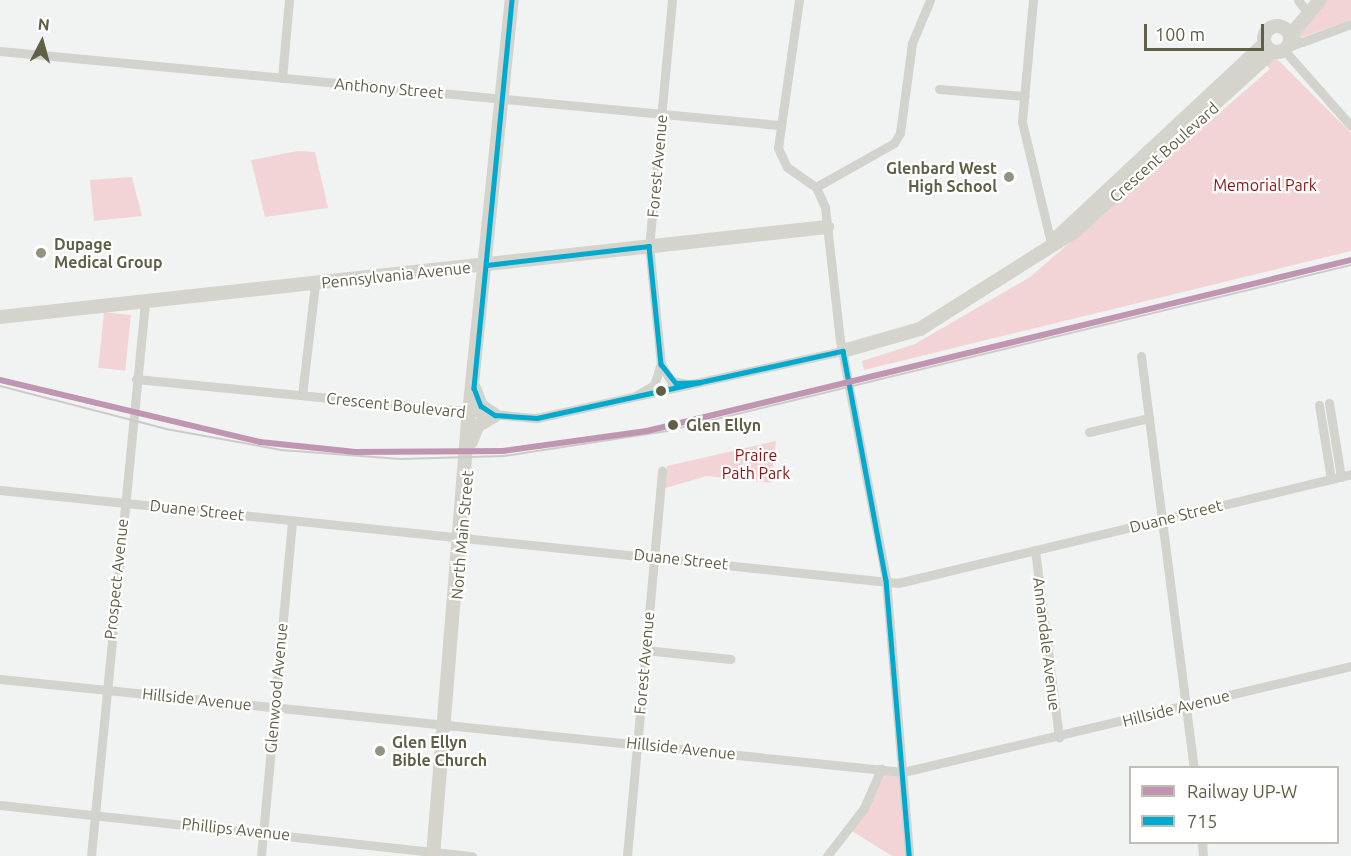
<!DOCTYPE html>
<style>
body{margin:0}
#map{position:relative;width:1351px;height:856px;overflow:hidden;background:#f1f2f2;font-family:Ubuntu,sans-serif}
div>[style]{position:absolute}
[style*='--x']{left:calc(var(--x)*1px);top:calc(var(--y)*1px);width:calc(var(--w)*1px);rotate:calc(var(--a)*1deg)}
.green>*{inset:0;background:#f3d4d6;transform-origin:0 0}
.street>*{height:9px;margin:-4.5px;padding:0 4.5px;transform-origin:4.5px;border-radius:4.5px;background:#d2d3cd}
.secondary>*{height:14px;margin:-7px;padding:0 7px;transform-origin:7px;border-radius:7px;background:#d4d4cd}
.secondary>.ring{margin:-7px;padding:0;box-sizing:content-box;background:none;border:14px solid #d4d4cd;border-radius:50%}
.rail>*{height:2px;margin:-1px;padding:0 1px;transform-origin:1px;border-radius:1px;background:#cbcbc7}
.bus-1>*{height:4.5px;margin:-2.25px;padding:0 2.25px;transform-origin:2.25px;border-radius:2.25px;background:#00a9ce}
.rail-1>*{height:6px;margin:-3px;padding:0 3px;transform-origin:3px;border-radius:3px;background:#bf95b2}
.dots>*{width:16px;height:16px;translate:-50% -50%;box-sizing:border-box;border:3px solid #fff;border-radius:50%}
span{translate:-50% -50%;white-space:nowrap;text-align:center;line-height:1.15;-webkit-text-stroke:4.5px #fff;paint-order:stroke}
.street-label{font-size:16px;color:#606046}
.poi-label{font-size:16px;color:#606046;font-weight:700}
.right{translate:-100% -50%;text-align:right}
.left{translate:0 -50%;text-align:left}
.park-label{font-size:16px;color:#8a120e}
.stop-label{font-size:16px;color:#606046;font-weight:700}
.legend{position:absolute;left:1129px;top:766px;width:210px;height:78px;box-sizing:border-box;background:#fff;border:2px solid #bfbfb5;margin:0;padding:8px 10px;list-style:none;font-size:18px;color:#606046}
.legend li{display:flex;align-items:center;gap:12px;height:30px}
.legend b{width:30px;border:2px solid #bfbfb5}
.north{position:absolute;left:12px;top:12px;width:60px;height:60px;-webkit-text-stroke:4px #fff;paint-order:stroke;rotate:6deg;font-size:16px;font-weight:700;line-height:24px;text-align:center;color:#606046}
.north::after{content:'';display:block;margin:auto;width:21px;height:27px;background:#606046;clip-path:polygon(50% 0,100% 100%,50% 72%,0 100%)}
.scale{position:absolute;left:1144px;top:24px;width:120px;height:27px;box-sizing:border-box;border:3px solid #606046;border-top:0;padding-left:8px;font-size:18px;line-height:21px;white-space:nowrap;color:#606046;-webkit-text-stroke:4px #fff;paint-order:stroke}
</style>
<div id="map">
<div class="green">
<div style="clip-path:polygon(1327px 0,1351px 0,1351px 20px,1294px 40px)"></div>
<div style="clip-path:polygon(1274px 56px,1351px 133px,1351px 251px,864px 370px,862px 361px,915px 344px,1030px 277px,1270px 69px,1263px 62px)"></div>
<div style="clip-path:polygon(298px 151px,315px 152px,328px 208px,265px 217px,251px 160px)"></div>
<div style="clip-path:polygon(132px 177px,142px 216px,94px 221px,90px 180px)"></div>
<div style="left:131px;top:315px;width:56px;height:27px;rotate:96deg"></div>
<div style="clip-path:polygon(776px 441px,771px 483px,707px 476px,662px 489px,667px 466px)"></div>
<div style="clip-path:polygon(885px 774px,901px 775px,907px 856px,892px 856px,852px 831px)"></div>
</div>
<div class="street">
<div style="--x:672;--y:0;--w:247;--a:95.3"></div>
<div style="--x:649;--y:246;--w:119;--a:84.2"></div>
<div style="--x:661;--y:364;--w:20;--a:60"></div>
<div style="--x:671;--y:381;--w:17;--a:10"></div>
<div style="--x:799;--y:0;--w:149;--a:98.1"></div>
<div style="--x:778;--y:148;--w:21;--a:65"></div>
<div style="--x:787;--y:167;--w:35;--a:35"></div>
<div style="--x:816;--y:187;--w:22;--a:66"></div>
<div style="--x:825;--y:207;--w:134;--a:83.6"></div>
<div style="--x:840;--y:340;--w:244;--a:79.1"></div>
<div style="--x:886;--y:580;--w:277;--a:85.2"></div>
<div style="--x:1033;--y:0;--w:122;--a:95.2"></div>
<div style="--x:1022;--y:122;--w:124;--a:76.5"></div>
<div style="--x:1298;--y:0;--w:15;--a:53"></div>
<div style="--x:1302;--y:42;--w:52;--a:-20.2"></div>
<div style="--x:1288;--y:47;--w:15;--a:-20"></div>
<div style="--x:1302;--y:42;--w:12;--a:-171"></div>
<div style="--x:1284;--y:50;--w:101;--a:48.6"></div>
<div style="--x:0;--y:51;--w:782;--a:5.43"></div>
<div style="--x:282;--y:78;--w:78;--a:-84.9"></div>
<div style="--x:939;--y:89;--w:86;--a:4.7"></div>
<div style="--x:816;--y:187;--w:90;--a:-29.4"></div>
<div style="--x:894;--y:143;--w:12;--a:-59"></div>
<div style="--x:900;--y:133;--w:91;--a:-82.4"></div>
<div style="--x:912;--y:43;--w:47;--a:-67.3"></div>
<div style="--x:1141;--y:356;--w:415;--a:82.7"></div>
<div style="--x:136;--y:379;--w:403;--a:5.6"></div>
<div style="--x:537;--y:418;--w:313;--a:-12.4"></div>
<div style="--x:302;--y:395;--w:112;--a:-83.3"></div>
<div style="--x:637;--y:395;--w:20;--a:-30"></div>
<div style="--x:654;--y:385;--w:22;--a:-72"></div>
<div style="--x:1329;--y:403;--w:75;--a:80.8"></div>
<div style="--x:1319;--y:405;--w:75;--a:80.8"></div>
<div style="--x:1089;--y:432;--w:62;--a:-13.1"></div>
<div style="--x:0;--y:490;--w:903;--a:5.91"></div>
<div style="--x:898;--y:583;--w:466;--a:-13.5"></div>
<div style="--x:1035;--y:550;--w:189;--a:82.7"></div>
<div style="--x:645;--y:650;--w:86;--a:6"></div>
<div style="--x:0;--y:679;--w:908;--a:5.88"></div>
<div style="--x:903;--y:772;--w:460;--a:-13.3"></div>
<div style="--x:0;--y:805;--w:475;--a:6.2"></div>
<div style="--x:1202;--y:842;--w:14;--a:86"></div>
<div style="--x:91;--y:856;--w:557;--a:-84.43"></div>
<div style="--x:261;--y:856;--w:337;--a:-84.7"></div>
<div style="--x:627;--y:856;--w:387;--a:-84.8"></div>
<div style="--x:827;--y:856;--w:61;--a:-52.4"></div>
<div style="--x:864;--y:808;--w:43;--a:-66.4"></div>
</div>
<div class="secondary">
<div class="ring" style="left:1264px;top:26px;width:12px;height:12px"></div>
<div style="--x:1290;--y:36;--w:47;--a:-50.2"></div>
<div style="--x:1053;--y:241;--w:289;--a:-43"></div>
<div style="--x:0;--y:317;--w:832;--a:-6.21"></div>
<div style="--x:843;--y:351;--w:80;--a:-15.9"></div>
<div style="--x:920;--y:329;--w:183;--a:-32.3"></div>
<div style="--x:1075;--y:231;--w:266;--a:-42.3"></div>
<div style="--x:471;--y:442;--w:17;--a:-69"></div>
<div style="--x:477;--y:426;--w:21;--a:-31"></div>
<div style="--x:495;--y:415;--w:17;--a:-147"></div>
<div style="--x:481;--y:406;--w:19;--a:-111"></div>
<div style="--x:433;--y:856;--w:444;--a:-85.4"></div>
<div style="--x:469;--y:413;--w:415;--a:-84.1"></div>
</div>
<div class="rail">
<div style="--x:0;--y:386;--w:171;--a:14.5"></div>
<div style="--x:166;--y:429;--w:117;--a:10.3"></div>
<div style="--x:281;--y:450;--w:120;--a:4.3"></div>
<div style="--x:401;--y:459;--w:103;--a:-1.7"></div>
<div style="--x:504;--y:456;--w:165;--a:-8.7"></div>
<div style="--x:667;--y:431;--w:704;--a:-13.64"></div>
</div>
<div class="bus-1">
<div style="--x:512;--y:0;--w:390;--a:95.6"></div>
<div style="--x:474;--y:388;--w:19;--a:69"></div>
<div style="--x:481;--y:406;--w:17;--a:33"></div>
<div style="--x:495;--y:415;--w:42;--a:4.1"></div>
<div style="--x:537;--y:418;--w:313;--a:-12.4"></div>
<div style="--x:649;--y:246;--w:119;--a:84.2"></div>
<div style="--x:661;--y:364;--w:24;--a:52"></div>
<div style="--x:676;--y:383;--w:24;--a:-2"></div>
<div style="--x:487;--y:265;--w:163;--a:-6.7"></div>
<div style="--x:843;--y:351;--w:233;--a:79.4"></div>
<div style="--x:886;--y:580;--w:277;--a:85.2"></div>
</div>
<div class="rail-1">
<div style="--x:0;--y:380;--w:267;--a:13.4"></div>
<div style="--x:260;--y:442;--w:96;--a:6"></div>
<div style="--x:355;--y:452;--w:148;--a:-0.4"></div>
<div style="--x:503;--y:451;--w:145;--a:-7.9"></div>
<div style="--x:647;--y:431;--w:724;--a:-13.65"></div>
</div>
<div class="dots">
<div style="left:1009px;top:177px;background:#939382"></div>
<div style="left:41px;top:253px;background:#939382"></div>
<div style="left:661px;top:391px;background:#606046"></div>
<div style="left:673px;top:425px;background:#606046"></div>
<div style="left:380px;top:751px;background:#939382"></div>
</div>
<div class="street-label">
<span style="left:389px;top:88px;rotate:5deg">Anthony Street</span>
<span style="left:1164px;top:152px;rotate:-42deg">Crescent Boulevard</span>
<span style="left:657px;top:166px;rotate:-85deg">Forest Avenue</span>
<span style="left:396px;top:275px;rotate:-6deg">Pennsylvania Avenue</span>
<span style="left:396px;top:405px;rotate:6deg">Crescent Boulevard</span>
<span style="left:197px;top:510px;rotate:6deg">Duane Street</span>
<span style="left:1176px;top:516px;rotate:-14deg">Duane Street</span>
<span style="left:462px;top:535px;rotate:-85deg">North Main Street</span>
<span style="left:681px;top:559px;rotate:6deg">Duane Street</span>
<span style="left:116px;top:579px;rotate:-84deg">Prospect Avenue</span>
<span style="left:1047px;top:644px;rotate:83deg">Annandale Avenue</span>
<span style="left:644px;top:663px;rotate:-85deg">Forest Avenue</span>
<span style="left:276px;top:688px;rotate:-85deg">Glenwood Avenue</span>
<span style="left:197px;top:699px;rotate:6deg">Hillside Avenue</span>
<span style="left:1176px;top:708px;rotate:-14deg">Hillside Avenue</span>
<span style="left:681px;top:748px;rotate:6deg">Hillside Avenue</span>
<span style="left:236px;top:829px;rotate:6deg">Phillips Avenue</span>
</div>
<div class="poi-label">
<span class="right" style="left:997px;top:177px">Glenbard West<br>High School</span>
<span class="left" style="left:54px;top:253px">Dupage<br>Medical Group</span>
<span class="left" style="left:392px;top:751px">Glen Ellyn<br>Bible Church</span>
</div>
<div class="park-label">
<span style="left:1265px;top:185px">Memorial Park</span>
<span style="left:756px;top:464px">Praire<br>Path Park</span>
</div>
<div class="stop-label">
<span class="left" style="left:686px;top:425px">Glen Ellyn</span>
</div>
<ul class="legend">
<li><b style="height:8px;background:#bf95b2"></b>Railway UP-W</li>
<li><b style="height:8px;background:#00a9ce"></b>715</li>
</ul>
<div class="north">N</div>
<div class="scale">100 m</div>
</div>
